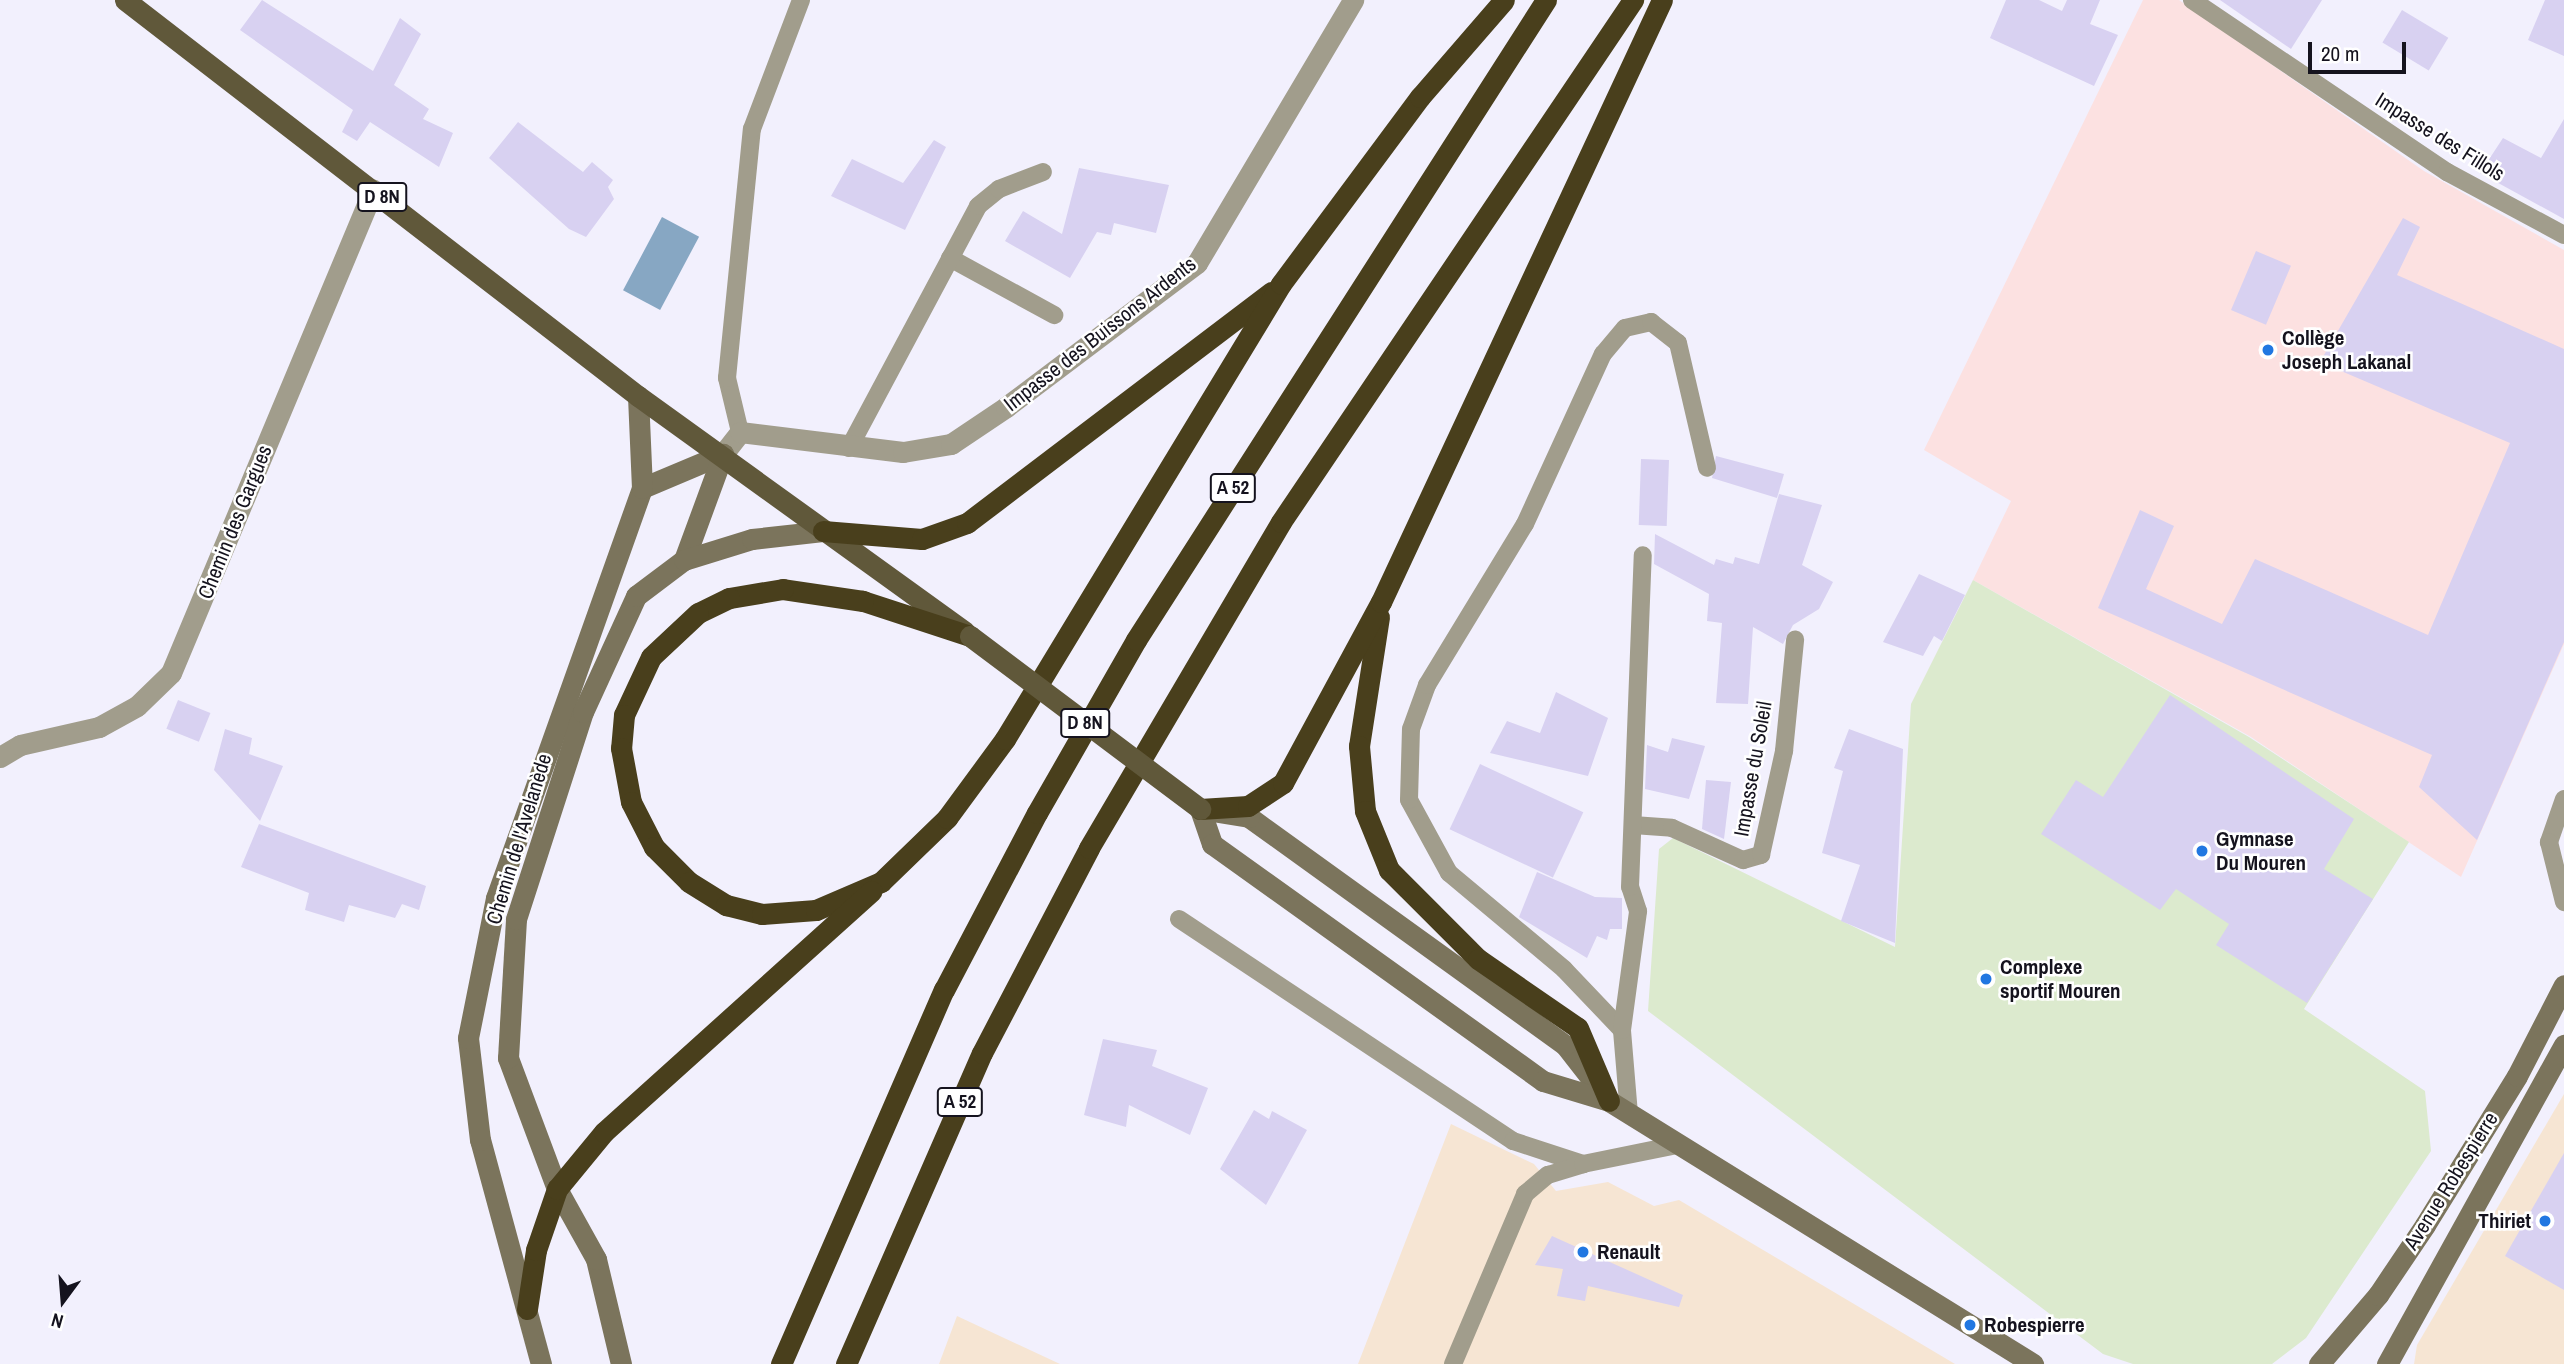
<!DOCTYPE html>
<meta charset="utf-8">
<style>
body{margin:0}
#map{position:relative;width:2564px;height:1364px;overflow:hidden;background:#f2f0fd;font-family:"Archivo Narrow",sans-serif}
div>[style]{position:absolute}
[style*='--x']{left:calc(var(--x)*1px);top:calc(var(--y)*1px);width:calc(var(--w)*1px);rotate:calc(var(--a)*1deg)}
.commercial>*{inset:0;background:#f6e5d3}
.education>*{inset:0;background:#fce1e1}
.green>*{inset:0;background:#dceace}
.water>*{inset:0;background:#87a7c3;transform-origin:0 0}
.building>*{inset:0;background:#d8d1f1;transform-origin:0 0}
.lane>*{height:18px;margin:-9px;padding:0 9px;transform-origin:9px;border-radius:9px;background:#a19d8c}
.street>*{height:21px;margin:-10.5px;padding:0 10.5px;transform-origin:10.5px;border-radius:10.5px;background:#a19d8c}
.secondary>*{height:21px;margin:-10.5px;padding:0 10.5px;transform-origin:10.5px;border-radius:10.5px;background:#7b745c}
.primary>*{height:21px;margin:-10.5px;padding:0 10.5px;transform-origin:10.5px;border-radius:10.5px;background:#60583a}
.highway>*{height:21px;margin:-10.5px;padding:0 10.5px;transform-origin:10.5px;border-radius:10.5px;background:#493f1c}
.primary-bridge>*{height:21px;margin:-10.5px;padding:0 10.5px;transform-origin:10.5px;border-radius:10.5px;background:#60583a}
.dots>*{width:19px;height:19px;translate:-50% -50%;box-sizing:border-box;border:4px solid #fff;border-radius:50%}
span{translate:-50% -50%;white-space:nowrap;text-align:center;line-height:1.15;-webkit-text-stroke:5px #fff;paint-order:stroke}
.shield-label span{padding:2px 5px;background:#fff;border:2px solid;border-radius:5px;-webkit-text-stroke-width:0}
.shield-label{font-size:19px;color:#15131e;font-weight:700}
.street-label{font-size:21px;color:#15131e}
.poi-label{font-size:21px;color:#15131e;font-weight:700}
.left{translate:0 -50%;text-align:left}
.right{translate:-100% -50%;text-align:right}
.north{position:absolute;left:28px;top:1266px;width:70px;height:70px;-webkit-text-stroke:5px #fff;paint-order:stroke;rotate:196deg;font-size:19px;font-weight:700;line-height:28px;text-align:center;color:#15131e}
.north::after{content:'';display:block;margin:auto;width:24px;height:32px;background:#15131e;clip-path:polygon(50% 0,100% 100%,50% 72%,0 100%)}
.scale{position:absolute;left:2308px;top:42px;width:98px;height:32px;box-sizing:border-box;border:4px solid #15131e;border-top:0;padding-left:9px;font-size:21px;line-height:24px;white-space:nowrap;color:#15131e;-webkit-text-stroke:5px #fff;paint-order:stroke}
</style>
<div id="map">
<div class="commercial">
<div style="clip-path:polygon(2564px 1094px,2564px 1364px,2414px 1364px,2417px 1345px)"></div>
<div style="clip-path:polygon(1451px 1124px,1534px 1164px,1556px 1191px,1608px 1182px,1654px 1206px,1679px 1200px,1955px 1364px,1358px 1364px)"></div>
<div style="clip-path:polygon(957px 1316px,1060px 1364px,939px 1364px)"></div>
</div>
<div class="education">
<div style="clip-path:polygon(2143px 0,2179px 0,2424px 171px,2564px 250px,2564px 644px,2461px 877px,2251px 737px,1973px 580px,2011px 501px,1924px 450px)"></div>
</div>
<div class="green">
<div style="clip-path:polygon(1973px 580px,2249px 737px,2409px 842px,2304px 1009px,2425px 1091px,2431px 1151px,2306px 1338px,2272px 1364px,2133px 1364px,2103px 1354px,1648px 1011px,1659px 849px,1673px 838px,1895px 947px,1911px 704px)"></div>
</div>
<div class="water">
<div style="left:662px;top:217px;width:42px;height:83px;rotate:28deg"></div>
</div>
<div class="building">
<div style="clip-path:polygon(262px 0,373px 71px,400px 18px,421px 34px,394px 85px,429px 109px,423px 119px,453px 133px,439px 167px,370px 122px,357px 141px,342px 132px,353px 110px,240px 30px)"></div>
<div style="clip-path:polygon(2006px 0,2039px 0,2062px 11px,2067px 0,2100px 0,2090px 24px,2118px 35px,2094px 86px,1990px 38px)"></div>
<div style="clip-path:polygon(2220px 0,2322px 0,2291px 49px)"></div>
<div style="clip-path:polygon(2545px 0,2564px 0,2564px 56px,2528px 40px)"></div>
<div style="left:2402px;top:10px;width:54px;height:38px;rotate:31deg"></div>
<div style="clip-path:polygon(2564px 119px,2564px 219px,2480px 173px,2503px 138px,2541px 158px)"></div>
<div style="clip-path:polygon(518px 122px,583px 172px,592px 162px,613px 180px,608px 187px,614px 199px,586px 237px,569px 229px,489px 158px)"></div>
<div style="clip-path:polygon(934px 140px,946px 147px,905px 230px,831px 196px,852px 159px,903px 183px)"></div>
<div style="clip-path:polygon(1079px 168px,1169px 185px,1156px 233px,1114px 223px,1111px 235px,1097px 232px,1070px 278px,1005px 241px,1023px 211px,1062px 234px)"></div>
<div style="clip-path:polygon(2403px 218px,2420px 227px,2397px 275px,2564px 349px,2564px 642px,2477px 840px,2419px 787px,2432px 755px,2098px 608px,2140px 510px,2174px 526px,2146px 589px,2222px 624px,2255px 559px,2428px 635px,2510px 443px,2320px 362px)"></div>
<div style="left:2256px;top:251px;width:38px;height:64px;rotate:23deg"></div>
<div style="clip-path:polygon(1716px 456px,1784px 474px,1777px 498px,1712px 478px)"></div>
<div style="left:1669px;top:460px;width:66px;height:28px;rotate:92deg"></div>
<div style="clip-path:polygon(1779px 494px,1822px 505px,1802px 565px,1833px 582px,1819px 609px,1793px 625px,1783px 644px,1753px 627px,1748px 704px,1716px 703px,1722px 623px,1707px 621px,1709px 594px,1654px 564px,1655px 534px,1714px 565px,1716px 559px,1733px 564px,1735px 557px,1759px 564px)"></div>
<div style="clip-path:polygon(1919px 574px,1965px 595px,1942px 641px,1934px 636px,1923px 656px,1883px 642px)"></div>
<div style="clip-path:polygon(1556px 692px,1608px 718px,1588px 776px,1490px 753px,1507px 721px,1540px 733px)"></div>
<div style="clip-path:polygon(2170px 695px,2354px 819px,2324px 869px,2373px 899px,2307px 1003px,2216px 945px,2229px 924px,2176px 889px,2160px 910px,2041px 834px,2076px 780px,2103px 797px)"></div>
<div style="left:178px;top:700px;width:35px;height:31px;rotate:22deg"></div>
<div style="clip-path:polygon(225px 729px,252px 738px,249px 754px,283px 766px,260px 821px,214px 770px)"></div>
<div style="clip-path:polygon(1849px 729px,1903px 749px,1895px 943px,1841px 921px,1860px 865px,1822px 853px,1843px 771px,1834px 768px)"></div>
<div style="clip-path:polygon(1672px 738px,1705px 746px,1689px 799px,1645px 789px,1647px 745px,1668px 752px)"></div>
<div style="left:1480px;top:764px;width:114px;height:72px;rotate:25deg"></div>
<div style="clip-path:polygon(1706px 780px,1731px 782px,1724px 839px,1702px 829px)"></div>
<div style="clip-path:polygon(259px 824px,426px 886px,419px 910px,402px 904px,395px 918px,349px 905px,344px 922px,305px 910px,309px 893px,241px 867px)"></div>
<div style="clip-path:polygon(1537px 872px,1595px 897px,1622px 898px,1622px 929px,1610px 929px,1607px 940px,1597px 936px,1587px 958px,1519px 917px)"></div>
<div style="clip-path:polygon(1103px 1039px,1157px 1050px,1152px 1066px,1208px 1088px,1190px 1135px,1129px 1105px,1126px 1127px,1084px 1115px)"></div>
<div style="clip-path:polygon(1254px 1110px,1269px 1119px,1272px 1111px,1307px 1130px,1266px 1205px,1220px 1169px)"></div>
<div style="clip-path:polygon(2564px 1153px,2564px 1290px,2505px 1256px)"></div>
<div style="clip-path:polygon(1552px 1236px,1683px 1295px,1679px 1307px,1588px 1286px,1585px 1301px,1557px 1296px,1563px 1269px,1535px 1265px)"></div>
</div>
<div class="lane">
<div style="--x:2192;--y:0;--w:308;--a:34"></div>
<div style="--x:2447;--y:172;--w:133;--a:28.3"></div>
<div style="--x:950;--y:258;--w:119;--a:28.7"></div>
<div style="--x:740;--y:432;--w:56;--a:-103.5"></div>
<div style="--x:727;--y:378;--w:250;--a:-84.3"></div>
<div style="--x:752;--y:129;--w:138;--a:-69.2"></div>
<div style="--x:849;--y:448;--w:274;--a:-61.9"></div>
<div style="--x:978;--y:206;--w:27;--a:-39"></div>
<div style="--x:999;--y:189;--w:47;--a:-21.1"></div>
<div style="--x:2564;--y:799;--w:46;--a:109.2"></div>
<div style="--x:2549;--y:842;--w:62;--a:76"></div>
<div style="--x:1633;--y:825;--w:39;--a:4"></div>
<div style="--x:1672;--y:828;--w:78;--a:24.3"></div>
<div style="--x:1743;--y:860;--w:19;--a:-16"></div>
<div style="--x:1761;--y:855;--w:107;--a:-77.5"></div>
<div style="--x:1784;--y:751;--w:112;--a:-84.3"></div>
<div style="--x:1179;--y:919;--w:401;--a:33.6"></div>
<div style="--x:1513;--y:1141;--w:74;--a:18.2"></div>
<div style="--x:1622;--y:1030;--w:84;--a:-133.6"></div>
<div style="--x:1564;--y:969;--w:150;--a:-140.1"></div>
<div style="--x:1449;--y:873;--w:83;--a:-118.7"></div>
<div style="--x:1409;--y:800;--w:71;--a:-88.4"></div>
<div style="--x:1411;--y:729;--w:47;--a:-70"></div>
<div style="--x:1427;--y:685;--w:188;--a:-58.7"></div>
<div style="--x:1525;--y:524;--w:187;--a:-65.4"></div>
<div style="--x:1603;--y:354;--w:34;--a:-50"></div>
<div style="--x:1625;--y:328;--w:27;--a:-13"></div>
<div style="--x:1651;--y:322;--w:34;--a:38"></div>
<div style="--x:1678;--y:343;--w:128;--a:76.9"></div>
<div style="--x:1629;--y:1114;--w:84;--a:-94.8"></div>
<div style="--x:1622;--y:1030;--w:120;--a:-82.3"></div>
<div style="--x:1638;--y:911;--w:25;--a:-108"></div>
<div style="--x:1630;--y:887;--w:332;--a:-87.8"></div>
<div style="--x:1453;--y:1364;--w:185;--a:-67"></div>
<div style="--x:1525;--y:1194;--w:30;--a:-40"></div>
<div style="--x:1548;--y:1175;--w:37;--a:-17"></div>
<div style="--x:1583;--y:1164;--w:95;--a:-11.5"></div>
</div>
<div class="street">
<div style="--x:723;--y:454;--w:28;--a:-52"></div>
<div style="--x:740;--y:432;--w:164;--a:7"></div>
<div style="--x:903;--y:452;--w:49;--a:-9.5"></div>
<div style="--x:951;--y:444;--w:66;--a:-33.9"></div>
<div style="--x:1006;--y:407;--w:239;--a:-37"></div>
<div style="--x:1197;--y:263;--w:306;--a:-59.3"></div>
<div style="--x:0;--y:757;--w:23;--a:-31"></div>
<div style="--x:20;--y:745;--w:81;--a:-12.8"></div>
<div style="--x:99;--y:727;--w:43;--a:-28.9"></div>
<div style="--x:137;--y:706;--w:47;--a:-44.1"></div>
<div style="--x:171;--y:673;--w:524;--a:-67.3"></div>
</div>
<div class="secondary">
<div style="--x:642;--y:488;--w:88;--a:-22.8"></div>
<div style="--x:684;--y:560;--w:113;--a:-69.8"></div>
<div style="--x:1601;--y:1091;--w:58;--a:-128"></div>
<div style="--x:1565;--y:1045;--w:390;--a:-144.2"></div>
<div style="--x:1249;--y:817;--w:50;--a:-170.7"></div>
<div style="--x:1200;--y:809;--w:37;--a:71"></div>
<div style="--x:1212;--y:844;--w:407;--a:35.6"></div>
<div style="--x:1543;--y:1081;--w:69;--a:16.9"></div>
<div style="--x:1609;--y:1101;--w:499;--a:31.8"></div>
<div style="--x:541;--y:1364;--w:232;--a:-105.2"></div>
<div style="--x:480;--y:1140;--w:103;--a:-96.7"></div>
<div style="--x:468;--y:1038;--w:143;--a:-78.7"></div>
<div style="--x:496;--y:898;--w:435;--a:-70.4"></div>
<div style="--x:642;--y:488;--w:92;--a:-92.5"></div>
<div style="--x:621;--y:1364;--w:108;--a:-103.4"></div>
<div style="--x:596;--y:1259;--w:80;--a:-119.1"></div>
<div style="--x:557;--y:1189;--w:140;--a:-110.5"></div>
<div style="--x:508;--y:1058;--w:139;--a:-86.7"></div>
<div style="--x:516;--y:919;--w:218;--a:-72.1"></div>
<div style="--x:583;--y:712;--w:128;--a:-65.4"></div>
<div style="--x:636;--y:596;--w:60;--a:-36.9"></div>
<div style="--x:684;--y:560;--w:71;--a:-17.2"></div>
<div style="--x:752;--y:539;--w:71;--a:-6.4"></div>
<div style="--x:2319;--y:1364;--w:91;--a:-49.5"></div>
<div style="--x:2378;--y:1295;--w:84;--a:-56.1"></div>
<div style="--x:2425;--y:1225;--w:175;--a:-58.3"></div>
<div style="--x:2517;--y:1076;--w:102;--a:-62.7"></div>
<div style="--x:2387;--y:1364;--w:365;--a:-61"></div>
</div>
<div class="primary">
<div style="--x:125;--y:0;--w:648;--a:37.67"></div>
<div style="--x:638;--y:396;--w:403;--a:35.8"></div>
</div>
<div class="highway">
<div style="--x:823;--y:531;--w:99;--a:4.6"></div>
<div style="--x:922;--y:539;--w:48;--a:-19.6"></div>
<div style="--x:967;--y:523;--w:382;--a:-37.2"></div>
<div style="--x:1379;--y:617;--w:131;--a:98.8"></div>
<div style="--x:1359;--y:746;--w:65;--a:84.7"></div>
<div style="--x:1365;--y:811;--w:64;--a:67.9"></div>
<div style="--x:1389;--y:870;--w:126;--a:45"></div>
<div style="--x:1478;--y:959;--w:121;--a:34.6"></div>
<div style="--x:1578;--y:1028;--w:79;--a:67"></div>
<div style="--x:970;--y:636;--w:113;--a:-161.9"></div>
<div style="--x:863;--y:601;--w:81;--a:-171.5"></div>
<div style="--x:783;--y:589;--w:55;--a:170.5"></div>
<div style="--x:729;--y:598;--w:34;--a:154"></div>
<div style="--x:698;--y:613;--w:64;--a:136.9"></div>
<div style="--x:651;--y:657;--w:64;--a:115"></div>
<div style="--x:624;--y:715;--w:33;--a:95"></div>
<div style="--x:621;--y:748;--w:55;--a:79.5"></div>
<div style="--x:631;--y:802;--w:51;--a:62.9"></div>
<div style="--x:654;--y:847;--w:49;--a:45"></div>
<div style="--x:689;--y:882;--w:44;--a:31.9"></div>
<div style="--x:726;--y:905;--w:37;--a:14"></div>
<div style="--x:762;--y:914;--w:54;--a:-4.2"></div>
<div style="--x:816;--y:910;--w:71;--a:-23.3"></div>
<div style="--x:881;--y:882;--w:92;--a:-44.1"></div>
<div style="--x:947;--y:818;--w:98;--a:-53.7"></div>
<div style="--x:1005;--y:739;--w:532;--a:-58.76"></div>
<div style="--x:1281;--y:284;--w:233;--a:-53.4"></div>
<div style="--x:1420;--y:97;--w:128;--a:-49.1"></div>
<div style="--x:1200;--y:809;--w:48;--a:-3.6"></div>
<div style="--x:1248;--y:806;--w:42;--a:-33.3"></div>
<div style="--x:1283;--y:783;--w:206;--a:-61.6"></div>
<div style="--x:1381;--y:602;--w:664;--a:-64.98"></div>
<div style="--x:527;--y:1309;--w:60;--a:-81.3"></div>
<div style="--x:536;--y:1250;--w:65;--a:-71"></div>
<div style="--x:557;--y:1189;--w:74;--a:-50.5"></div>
<div style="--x:604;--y:1132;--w:360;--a:-42"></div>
<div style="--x:781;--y:1364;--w:408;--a:-66.5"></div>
<div style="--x:944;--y:990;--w:200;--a:-62.3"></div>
<div style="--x:1037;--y:813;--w:199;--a:-60.2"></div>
<div style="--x:1136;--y:640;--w:760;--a:-57.36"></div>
<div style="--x:846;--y:1364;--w:339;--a:-66.4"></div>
<div style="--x:982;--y:1053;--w:231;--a:-62.4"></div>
<div style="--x:1089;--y:848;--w:378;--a:-59.5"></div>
<div style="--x:1281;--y:522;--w:630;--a:-56.01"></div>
</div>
<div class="primary-bridge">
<div style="--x:970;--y:636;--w:288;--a:36.9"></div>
</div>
<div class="dots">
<div style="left:2268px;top:350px;background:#2177e1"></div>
<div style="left:2202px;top:851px;background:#2177e1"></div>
<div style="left:1986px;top:979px;background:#2177e1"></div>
<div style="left:2545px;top:1221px;background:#2177e1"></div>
<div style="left:1583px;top:1252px;background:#2177e1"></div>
<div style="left:1970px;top:1325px;background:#2177e1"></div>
</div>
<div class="shield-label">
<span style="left:382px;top:197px">D 8N</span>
<span style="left:1233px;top:488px">A 52</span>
<span style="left:1085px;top:723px">D 8N</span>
<span style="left:960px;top:1102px">A 52</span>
</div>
<div class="street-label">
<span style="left:2440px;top:137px;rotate:32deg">Impasse des Fillols</span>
<span style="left:1100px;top:334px;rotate:-38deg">Impasse des Buissons Ardents</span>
<span style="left:235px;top:522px;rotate:-68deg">Chemin des Gargues</span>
<span style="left:1753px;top:769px;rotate:-80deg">Impasse du Soleil</span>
<span style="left:519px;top:839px;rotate:-73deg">Chemin de l'Avelanède</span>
<span style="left:2451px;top:1181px;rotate:-58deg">Avenue Robespierre</span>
</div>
<div class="poi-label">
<span class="left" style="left:2282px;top:350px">Collège<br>Joseph Lakanal</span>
<span class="left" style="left:2216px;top:851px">Gymnase<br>Du Mouren</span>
<span class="left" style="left:2000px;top:979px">Complexe<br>sportif Mouren</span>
<span class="right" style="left:2531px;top:1221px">Thiriet</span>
<span class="left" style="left:1597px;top:1252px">Renault</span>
<span class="left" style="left:1984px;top:1325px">Robespierre</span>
</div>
<div class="north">N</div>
<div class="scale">20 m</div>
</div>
